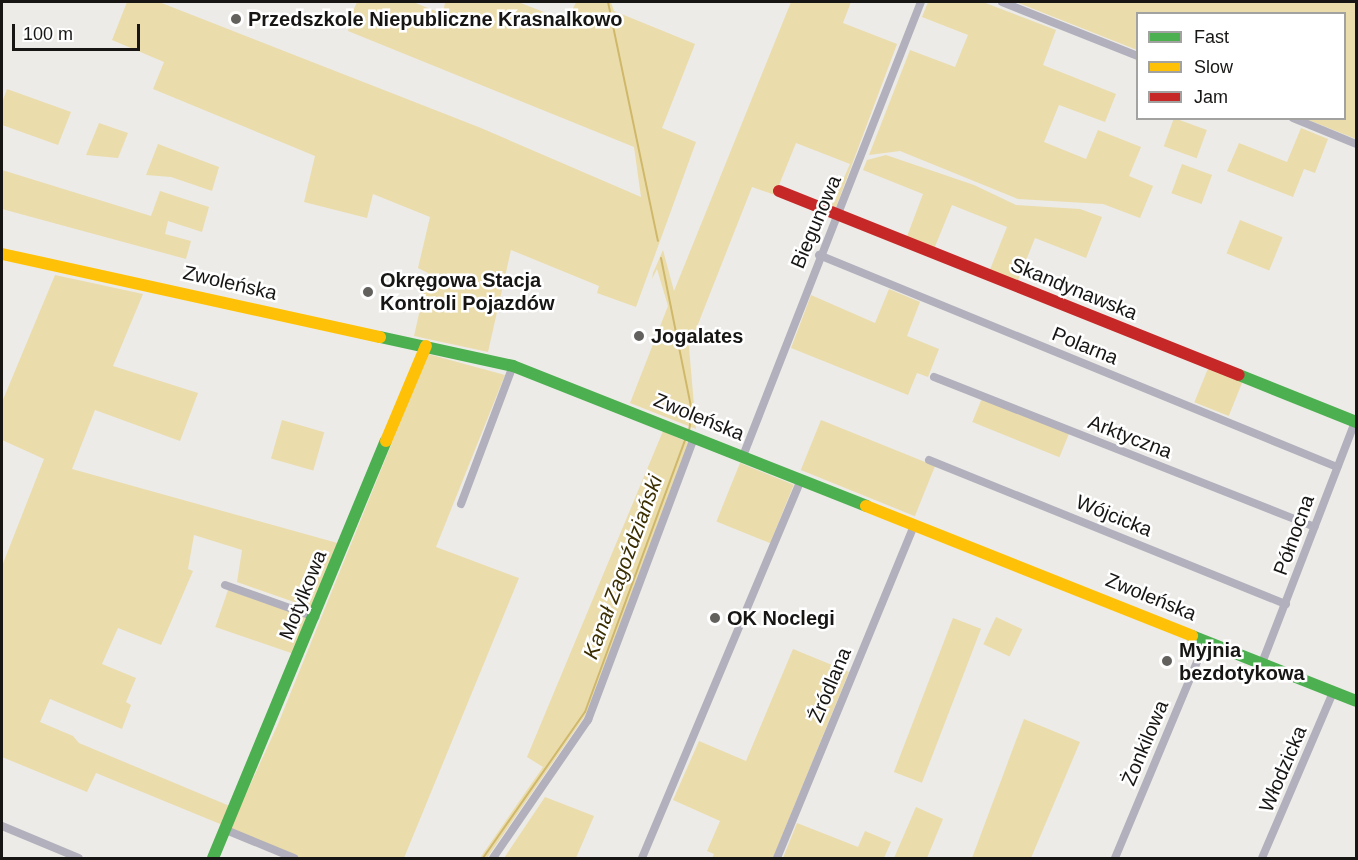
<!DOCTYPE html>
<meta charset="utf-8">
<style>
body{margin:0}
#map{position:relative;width:1358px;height:860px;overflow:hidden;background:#ecebe7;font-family:Helvetica,sans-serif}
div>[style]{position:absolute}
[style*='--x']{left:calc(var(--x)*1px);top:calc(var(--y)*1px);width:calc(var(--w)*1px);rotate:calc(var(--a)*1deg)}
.green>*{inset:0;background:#ebdcac;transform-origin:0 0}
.stream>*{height:2px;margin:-1px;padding:0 1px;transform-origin:1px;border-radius:1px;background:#cfb86a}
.street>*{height:8px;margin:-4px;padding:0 4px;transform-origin:4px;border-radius:4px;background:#b1b0bc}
.fast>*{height:12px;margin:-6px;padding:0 6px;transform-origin:6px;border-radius:6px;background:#4caf50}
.slow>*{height:12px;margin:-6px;padding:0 6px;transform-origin:6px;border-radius:6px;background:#ffc107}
.jam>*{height:12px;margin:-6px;padding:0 6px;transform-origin:6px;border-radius:6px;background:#c62828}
.dots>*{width:16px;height:16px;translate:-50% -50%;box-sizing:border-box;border:3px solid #fff;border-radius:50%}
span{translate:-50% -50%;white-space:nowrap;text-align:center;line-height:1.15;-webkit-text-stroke:5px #fff;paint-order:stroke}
.poi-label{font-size:20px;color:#171614;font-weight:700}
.left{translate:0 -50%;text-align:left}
.street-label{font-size:20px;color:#171614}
.water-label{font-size:21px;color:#3b2e00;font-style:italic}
.frame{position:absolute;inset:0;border:3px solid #171614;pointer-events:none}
.legend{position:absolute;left:1136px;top:12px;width:210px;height:108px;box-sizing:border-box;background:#fff;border:2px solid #a2a2a1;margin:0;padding:8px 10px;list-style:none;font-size:18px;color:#171614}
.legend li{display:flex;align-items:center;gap:12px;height:30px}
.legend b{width:30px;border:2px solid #a2a2a1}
.scale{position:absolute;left:12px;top:24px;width:128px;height:27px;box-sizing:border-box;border:3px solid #171614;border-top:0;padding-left:8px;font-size:18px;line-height:21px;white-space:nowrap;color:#171614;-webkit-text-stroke:4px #fff;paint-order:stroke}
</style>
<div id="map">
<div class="green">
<div style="clip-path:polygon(127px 2px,159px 2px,481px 128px,641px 197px,634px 147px,348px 31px,353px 11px,357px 2px,413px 2px,443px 14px,445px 2px,518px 2px,567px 21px,576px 2px,611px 2px,614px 11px,695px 44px,662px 128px,696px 142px,636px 307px,597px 293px,599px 286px,511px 250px,488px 352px,414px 336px,428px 273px,418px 268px,430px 217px,373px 194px,367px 218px,304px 202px,315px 156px,153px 89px,164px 62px,112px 40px)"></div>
<div style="clip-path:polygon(791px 2px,851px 2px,843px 23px,897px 44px,835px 210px,831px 207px,850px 164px,796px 143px,775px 195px,752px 187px,689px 347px,696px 429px,630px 403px,668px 306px,657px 269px,652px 279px,653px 273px,663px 250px,674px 291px)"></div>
<div style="clip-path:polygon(928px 2px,983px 2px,1056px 30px,1043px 65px,1116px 94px,1105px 122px,1059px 105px,1044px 142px,1086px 159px,1098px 130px,1141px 147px,1129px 176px,1153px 186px,1140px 218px,1103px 204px,1018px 199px,900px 151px,869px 155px,910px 50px,955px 67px,968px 35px,922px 17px)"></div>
<div style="clip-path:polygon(1016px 2px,1356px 2px,1356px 139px,1306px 119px,1344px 118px,1344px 14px,1138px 14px,1137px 50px)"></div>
<div style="clip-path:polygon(7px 89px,71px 112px,58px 145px,2px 125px,2px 103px)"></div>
<div style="left:1174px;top:118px;width:35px;height:30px;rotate:20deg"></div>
<div style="clip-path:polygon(99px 123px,128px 133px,118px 158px,86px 155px)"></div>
<div style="clip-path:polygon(1301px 128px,1328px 139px,1315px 173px,1304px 169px,1293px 197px,1227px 171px,1239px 143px,1287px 162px)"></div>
<div style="clip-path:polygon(158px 144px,219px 167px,212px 191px,171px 177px,146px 175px)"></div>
<div style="clip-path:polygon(886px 155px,974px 185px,1016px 205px,1080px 209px,1102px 217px,1086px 258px,1035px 238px,1017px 283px,989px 272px,1007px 227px,952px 205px,934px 249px,906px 239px,923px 194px,863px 170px,867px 160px)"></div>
<div style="left:1182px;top:164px;width:32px;height:31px;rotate:20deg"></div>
<div style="clip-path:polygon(2px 170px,151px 216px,160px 191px,209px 207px,202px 232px,168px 221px,165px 234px,191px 241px,186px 259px,2px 209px)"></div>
<div style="left:1240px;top:220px;width:46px;height:36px;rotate:22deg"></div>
<div style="clip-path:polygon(55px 275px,143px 294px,113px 366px,198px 393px,180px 441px,95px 410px,72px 469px,341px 544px,314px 609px,237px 582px,242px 550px,194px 535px,188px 569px,193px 571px,161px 645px,118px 628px,102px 664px,136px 678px,126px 702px,131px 705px,122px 729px,50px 699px,40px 722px,73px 736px,79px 743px,232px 807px,225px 826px,96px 773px,87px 792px,2px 757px,2px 566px,44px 459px,2px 440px,2px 402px)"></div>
<div style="clip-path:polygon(889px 289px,920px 302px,907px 336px,939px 349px,928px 377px,917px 373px,908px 395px,791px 348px,811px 295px,875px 323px)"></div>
<div style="clip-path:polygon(428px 354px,505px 375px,436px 547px,519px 578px,404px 858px,298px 858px,230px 829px,278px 724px)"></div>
<div style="left:1209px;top:366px;width:37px;height:39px;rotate:22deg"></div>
<div style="left:982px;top:398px;width:94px;height:26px;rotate:22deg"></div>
<div style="left:282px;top:420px;width:44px;height:40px;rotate:16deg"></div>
<div style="left:821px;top:420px;width:123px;height:54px;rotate:22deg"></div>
<div style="clip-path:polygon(663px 431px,689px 443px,585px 716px,487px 858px,480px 858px,543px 767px,527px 757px)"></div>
<div style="left:740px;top:463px;width:58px;height:63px;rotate:22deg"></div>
<div style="left:228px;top:590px;width:87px;height:39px;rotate:19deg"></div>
<div style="left:996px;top:617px;width:29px;height:30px;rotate:25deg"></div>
<div style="left:953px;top:618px;width:30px;height:165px;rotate:21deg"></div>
<div style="clip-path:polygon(793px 649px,849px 672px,773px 858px,712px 858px,714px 854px,707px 851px,720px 821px,673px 800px,699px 741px,746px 761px)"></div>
<div style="clip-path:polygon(1024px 719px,1080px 742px,1031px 858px,972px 858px)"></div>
<div style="clip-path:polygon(545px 797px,594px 816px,576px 858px,504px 858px)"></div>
<div style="clip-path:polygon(916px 807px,943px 819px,927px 858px,894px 858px)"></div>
<div style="clip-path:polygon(797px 823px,858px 847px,865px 831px,891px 842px,884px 858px,783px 858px)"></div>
</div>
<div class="stream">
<div style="--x:608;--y:2;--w:244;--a:78.2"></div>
<div style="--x:661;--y:258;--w:157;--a:78.6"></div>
<div style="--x:692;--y:412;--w:20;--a:99"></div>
<div style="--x:483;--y:858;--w:178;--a:-55.1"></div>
<div style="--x:585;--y:712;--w:290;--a:-69.8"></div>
</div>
<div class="street">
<div style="--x:1002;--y:2;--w:146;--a:21.7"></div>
<div style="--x:1293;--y:118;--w:68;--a:22.4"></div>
<div style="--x:819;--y:255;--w:560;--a:22.26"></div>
<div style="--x:934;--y:377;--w:409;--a:21.5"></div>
<div style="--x:743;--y:456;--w:488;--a:-68.6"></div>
<div style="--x:929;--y:460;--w:385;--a:22"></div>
<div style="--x:461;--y:504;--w:147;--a:-69.4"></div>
<div style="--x:225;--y:585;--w:96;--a:19.6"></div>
<div style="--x:1262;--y:663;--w:261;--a:-68.9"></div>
<div style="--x:2;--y:826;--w:83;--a:22.6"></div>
<div style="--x:226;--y:830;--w:74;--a:22.4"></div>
<div style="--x:493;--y:858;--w:168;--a:-55.5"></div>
<div style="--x:588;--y:720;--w:303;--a:-69.4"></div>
<div style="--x:642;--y:858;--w:411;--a:-67.2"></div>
<div style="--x:777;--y:858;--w:361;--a:-67.6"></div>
<div style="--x:1115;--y:858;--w:236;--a:-67.3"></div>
<div style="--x:1262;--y:858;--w:181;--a:-66.8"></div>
</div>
<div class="fast">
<div style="--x:380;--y:337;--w:136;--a:12.3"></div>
<div style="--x:513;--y:366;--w:380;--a:21.6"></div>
<div style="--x:1239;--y:375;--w:126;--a:21.9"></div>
<div style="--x:1192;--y:636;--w:176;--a:21.6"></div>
<div style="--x:213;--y:858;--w:451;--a:-67.5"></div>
</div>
<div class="slow">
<div style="--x:2;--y:254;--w:387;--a:12.4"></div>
<div style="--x:386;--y:441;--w:103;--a:-67.2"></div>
<div style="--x:866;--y:506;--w:351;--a:21.7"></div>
</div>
<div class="jam">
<div style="--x:779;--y:191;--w:495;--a:21.8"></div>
</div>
<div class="dots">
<div style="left:236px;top:19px;background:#62615e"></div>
<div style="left:368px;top:292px;background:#62615e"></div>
<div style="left:639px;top:336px;background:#62615e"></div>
<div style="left:715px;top:618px;background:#62615e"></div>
<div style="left:1167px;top:661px;background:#62615e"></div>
</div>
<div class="poi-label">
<span class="left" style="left:248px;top:19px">Przedszkole Niepubliczne Krasnalkowo</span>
<span class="left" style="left:380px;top:292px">Okręgowa Stacja<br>Kontroli Pojazdów</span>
<span class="left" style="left:651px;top:336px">Jogalates</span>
<span class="left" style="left:727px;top:618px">OK Noclegi</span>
<span class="left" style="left:1179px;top:662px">Myjnia<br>bezdotykowa</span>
</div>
<div class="street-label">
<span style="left:816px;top:222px;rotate:-67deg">Biegunowa</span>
<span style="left:230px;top:283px;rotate:13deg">Zwoleńska</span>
<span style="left:1074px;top:289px;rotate:22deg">Skandynawska</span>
<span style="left:1085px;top:346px;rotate:22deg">Polarna</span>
<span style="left:699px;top:417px;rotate:22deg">Zwoleńska</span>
<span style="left:1130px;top:437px;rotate:21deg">Arktyczna</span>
<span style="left:1114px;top:516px;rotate:22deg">Wójcicka</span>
<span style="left:1294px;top:535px;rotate:-70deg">Północna</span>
<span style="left:303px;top:595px;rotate:-68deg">Motylkowa</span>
<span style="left:1151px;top:597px;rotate:22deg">Zwoleńska</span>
<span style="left:830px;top:685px;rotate:-67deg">Źródlana</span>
<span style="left:1145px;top:743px;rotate:-67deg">Żonkilowa</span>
<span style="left:1283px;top:769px;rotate:-67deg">Włodzicka</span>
</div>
<div class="water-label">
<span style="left:623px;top:567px;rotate:-70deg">Kanał Zagoździański</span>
</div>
<div class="frame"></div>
<ul class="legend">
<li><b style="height:8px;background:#4caf50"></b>Fast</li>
<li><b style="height:8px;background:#ffc107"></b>Slow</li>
<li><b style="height:8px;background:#c62828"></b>Jam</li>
</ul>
<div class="scale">100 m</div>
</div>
